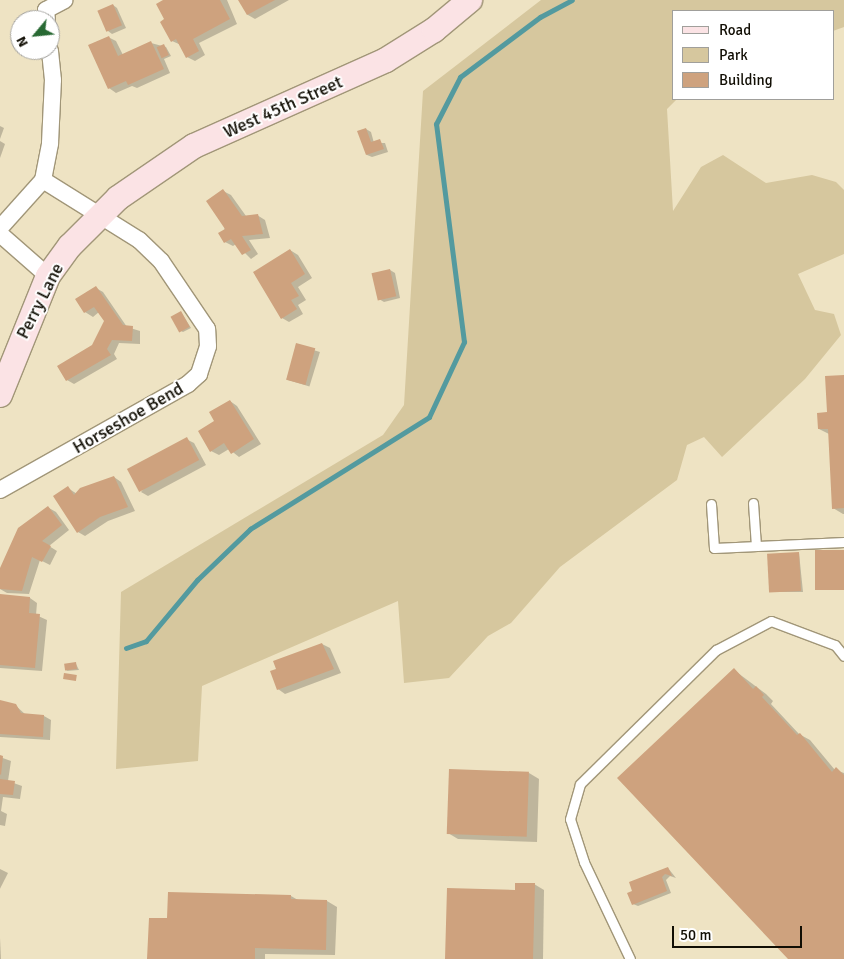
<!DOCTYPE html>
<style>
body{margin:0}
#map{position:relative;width:844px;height:959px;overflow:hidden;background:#eee3c3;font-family:Signika,sans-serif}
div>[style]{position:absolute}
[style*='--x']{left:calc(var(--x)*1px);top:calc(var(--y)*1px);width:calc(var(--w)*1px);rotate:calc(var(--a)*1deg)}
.green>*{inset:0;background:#d6c79e}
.shadow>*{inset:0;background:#0003;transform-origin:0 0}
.stream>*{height:5px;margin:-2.5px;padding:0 2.5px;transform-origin:2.5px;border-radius:2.5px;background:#539a9f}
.building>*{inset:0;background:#cea27e;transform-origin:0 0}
.roads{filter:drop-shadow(1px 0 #a19678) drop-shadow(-1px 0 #a19678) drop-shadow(0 1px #a19678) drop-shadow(0 -1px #a19678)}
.lane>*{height:9px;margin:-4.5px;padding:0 4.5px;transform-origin:4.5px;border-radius:4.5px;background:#fff}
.street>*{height:16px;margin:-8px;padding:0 8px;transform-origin:8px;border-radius:8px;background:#fff}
.secondary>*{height:24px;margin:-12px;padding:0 12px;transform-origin:12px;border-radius:12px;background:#fbe3e5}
span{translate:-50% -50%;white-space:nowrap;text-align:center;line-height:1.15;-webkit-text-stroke:4px #fff;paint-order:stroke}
.street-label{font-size:18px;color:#110e04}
.legend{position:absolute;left:672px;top:10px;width:162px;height:90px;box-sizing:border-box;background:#fff;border:1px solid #a09f9b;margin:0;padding:6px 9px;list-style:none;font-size:15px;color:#110e04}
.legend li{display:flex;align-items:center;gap:10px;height:25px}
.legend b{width:25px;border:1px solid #a09f9b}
.north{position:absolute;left:10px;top:10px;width:50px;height:50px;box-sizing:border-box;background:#fff;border:1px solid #a09f9b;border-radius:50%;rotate:242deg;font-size:14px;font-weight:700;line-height:20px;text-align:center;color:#110e04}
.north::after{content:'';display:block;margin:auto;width:18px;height:22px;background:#286933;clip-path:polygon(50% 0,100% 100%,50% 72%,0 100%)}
.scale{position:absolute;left:672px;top:926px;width:130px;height:22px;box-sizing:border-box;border:2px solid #110e04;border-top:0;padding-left:6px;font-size:15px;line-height:18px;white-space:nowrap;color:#110e04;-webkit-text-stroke:4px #fff;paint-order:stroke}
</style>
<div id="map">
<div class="green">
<div style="clip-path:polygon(541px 0,844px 0,844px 27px,833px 31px,833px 11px,673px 11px,673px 99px,677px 99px,667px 109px,673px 211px,701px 167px,723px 155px,766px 183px,812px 175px,836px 182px,844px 190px,844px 254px,798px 274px,815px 310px,834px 314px,841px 335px,805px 379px,722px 457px,704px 437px,687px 445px,677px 480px,560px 567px,511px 623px,488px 636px,449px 678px,404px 683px,398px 601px,202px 686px,198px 761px,116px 769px,121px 592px,383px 435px,404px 405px,423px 91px)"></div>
</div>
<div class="shadow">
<div style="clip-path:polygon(165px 0,227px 0,237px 24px,199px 43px,205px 55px,195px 61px,187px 57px,181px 45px,172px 41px,166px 20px)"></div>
<div style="clip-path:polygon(240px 0,289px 0,255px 19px,248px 15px)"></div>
<div style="clip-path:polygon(113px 5px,117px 8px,126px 28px,112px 34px,108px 31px)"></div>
<div style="clip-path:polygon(108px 37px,116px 41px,123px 55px,151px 43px,166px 47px,171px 56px,164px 59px,170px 73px,137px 88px,132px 86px,116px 93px,109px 88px)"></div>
<div style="clip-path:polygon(0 126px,4px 128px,0 139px)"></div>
<div style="clip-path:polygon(366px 129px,371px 132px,374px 143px,385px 143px,388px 152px,372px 157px,367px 155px)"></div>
<div style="clip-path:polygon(0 141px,5px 144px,0 158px)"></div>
<div style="clip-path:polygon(223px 191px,231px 195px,246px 216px,257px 215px,265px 220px,270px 238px,249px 240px,258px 254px,251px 259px,236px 244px,233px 246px,225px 242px)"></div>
<div style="clip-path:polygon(290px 250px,298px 255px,312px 278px,298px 287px,306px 300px,298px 305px,303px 314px,289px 322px,282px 318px)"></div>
<div style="clip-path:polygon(390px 270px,395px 273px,400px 298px,384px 302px,379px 299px)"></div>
<div style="clip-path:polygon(96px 288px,103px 292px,127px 327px,140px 331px,140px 344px,119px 343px,114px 354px,117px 359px,74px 384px,67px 380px,93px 346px,106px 321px,99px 312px,93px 317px,85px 312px)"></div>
<div style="clip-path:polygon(181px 312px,191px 328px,183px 332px,181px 331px)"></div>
<div style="left:297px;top:345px;width:24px;height:36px;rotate:17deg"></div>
<div style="clip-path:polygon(844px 377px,844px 514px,843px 514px,833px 508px,829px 434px,819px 429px)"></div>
<div style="clip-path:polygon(230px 401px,237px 406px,261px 444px,239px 457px,229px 449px,219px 455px,211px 451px,216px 421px)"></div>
<div style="clip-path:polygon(186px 439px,194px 443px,206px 465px,148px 496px,141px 492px)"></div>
<div style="clip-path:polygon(114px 477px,121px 482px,135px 511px,108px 521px,85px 536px,78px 532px,68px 488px,77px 494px)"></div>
<div style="clip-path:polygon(49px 508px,56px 512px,69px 530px,49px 546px,57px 551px,50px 565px,40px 560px,29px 594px,7px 593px,0 589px)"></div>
<div style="clip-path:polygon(799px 553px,803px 592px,770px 592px)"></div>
<div style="clip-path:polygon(0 596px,30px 598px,37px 603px,36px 615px,47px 620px,42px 671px,0 668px)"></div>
<div style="clip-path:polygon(322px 644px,330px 648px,341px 673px,285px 694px,278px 689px)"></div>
<div style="clip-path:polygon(76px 664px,79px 670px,66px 671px)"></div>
<div style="clip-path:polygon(734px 670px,766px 694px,773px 701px,771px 704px,799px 734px,810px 740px,835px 770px,844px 773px,844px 959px,790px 959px)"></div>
<div style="clip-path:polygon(0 702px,15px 705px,26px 715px,44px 716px,51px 720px,50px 740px,0 737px)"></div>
<div style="clip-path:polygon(0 757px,11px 761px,8px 781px,22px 786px,20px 799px,3px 797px,1px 811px,7px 814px,5px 826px,0 825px)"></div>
<div style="clip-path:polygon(529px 773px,539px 779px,537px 842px,458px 839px,448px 833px)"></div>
<div style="clip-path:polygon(668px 868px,676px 878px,670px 876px,666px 880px,671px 893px,638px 906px,633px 904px)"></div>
<div style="left:0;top:869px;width:9px;height:34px;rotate:27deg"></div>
<div style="clip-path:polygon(534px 884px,544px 890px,543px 959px,446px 959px)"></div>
<div style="clip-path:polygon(291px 896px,298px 900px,327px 901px,337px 907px,335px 955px,265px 954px,265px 959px,149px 959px,168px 919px)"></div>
<div style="clip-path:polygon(0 938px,1px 959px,0 959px)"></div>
</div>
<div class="stream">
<div style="--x:126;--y:648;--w:21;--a:-19"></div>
<div style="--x:146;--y:641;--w:80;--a:-50.1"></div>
<div style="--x:197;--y:580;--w:74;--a:-43.9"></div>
<div style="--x:250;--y:529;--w:211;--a:-32"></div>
<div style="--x:429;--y:417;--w:83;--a:-65"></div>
<div style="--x:464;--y:342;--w:220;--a:-97.3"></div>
<div style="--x:436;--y:124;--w:53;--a:-62.9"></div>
<div style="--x:460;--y:77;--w:100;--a:-36.9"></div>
<div style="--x:540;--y:17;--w:36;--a:-28"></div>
</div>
<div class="building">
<div style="clip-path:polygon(163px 0,220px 0,230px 19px,193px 39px,199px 51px,186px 58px,176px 39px,171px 42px,160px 22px,164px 19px,156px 4px)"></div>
<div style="clip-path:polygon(238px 0,275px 0,247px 15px)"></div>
<div style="left:113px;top:4px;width:23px;height:17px;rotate:67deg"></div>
<div style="clip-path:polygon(109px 36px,118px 56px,151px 41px,164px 69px,128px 85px,126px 81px,108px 89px,88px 45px)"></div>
<div style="left:164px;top:44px;width:12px;height:8px;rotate:66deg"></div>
<div style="clip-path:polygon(366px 128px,371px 142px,380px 139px,384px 149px,366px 155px,357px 131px)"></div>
<div style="clip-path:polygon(223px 189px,242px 216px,258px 214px,263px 234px,242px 236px,251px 250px,242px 255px,231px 239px,224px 243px,218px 233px,225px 229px,206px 201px)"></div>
<div style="clip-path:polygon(290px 249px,305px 274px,291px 283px,299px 296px,291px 300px,297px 309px,281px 319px,253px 272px)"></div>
<div style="left:390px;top:269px;width:28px;height:19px;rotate:77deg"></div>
<div style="clip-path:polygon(96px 286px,123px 325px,133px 326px,132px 341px,112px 340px,107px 349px,111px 355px,66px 381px,57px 366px,92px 345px,104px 321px,94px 307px,84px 313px,75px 299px)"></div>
<div style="left:181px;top:311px;width:18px;height:12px;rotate:61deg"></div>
<div style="left:296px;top:343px;width:20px;height:38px;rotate:15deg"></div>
<div style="clip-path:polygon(844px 375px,844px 508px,832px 509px,828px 429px,818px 429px,817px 413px,827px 412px,825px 376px)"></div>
<div style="clip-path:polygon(230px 400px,254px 439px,231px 454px,224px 443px,210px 452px,198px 431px,214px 421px,209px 412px)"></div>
<div style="left:187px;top:437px;width:26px;height:68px;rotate:62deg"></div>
<div style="clip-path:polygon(114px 476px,128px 507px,100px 517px,77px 533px,53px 496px,68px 486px,74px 495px,80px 488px)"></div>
<div style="clip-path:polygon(48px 506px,62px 525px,42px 541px,51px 546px,42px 562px,32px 557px,22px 591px,0 589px,0 568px,18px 528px)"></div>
<div style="left:844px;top:550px;width:40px;height:29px;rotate:90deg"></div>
<div style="left:799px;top:552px;width:39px;height:32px;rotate:87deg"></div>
<div style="clip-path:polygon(0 594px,30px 597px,29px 613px,40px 614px,35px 668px,0 665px)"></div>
<div style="clip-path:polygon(322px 643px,334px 669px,277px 690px,270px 671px,276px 669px,273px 661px)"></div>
<div style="left:76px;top:662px;width:7px;height:12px;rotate:82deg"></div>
<div style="clip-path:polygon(734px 668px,753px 689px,756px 686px,764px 695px,762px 697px,797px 735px,800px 733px,832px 772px,836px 767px,844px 775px,844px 959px,788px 959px,617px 778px)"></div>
<div style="left:64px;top:673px;width:13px;height:6px;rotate:9deg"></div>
<div style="clip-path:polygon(0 700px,16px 704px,21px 713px,44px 715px,43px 737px,0 734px)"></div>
<div style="clip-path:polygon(0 755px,3px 756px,1px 775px,0 774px)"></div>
<div style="left:449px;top:769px;width:80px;height:65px;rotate:2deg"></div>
<div style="clip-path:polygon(0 779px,15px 781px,13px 795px,0 794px)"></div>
<div style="clip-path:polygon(668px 867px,672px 876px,665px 874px,662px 877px,667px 891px,632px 905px,627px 893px,632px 891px,629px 882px)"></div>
<div style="clip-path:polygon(515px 883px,535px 883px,533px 959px,445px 959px,447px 888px,515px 890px)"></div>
<div style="clip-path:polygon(168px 892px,291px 895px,291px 899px,327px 900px,326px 950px,255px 948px,255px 959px,147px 959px,149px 918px,167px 918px)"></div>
</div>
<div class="roads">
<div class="lane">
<div style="--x:753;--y:503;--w:43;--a:86"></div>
<div style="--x:711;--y:504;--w:44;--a:86.1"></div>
<div style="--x:714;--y:548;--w:130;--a:-2.6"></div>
<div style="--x:630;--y:959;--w:107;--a:-115.4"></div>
<div style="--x:584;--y:862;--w:45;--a:-108"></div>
<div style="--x:570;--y:819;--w:36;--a:-74"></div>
<div style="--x:580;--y:784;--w:191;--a:-44.6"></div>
<div style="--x:716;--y:650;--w:62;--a:-27.8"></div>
<div style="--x:771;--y:621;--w:68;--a:20.6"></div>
<div style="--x:835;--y:645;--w:14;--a:51"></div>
</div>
<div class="street">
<div style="--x:47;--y:20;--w:10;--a:-96"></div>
<div style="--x:46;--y:10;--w:21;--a:-28"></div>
<div style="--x:43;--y:180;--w:38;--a:-79"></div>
<div style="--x:50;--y:143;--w:63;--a:-87.3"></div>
<div style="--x:53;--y:80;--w:30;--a:-96"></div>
<div style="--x:0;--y:228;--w:64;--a:-48.1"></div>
<div style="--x:0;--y:234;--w:64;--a:41.2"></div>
<div style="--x:0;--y:490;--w:216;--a:-29.4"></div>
<div style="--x:188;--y:384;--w:15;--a:-42"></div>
<div style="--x:199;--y:374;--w:29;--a:-72"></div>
<div style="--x:208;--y:346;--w:17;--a:-93"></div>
<div style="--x:207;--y:329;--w:82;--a:-124.1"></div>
<div style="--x:161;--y:261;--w:30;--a:-136"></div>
<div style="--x:139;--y:240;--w:113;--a:-148"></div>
</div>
<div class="secondary">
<div style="--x:0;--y:395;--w:128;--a:-68"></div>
<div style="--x:48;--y:276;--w:37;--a:-54"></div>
<div style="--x:70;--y:246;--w:68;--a:-45"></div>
<div style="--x:118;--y:198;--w:92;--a:-34.4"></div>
<div style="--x:194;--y:146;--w:210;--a:-24.1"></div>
<div style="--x:386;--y:60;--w:57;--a:-32"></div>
<div style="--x:434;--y:30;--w:47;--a:-39.8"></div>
</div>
</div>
<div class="street-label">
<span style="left:283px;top:107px;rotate:-24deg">West 45th Street</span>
<span style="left:40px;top:301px;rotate:-63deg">Perry Lane</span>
<span style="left:128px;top:418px;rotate:-30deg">Horseshoe Bend</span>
</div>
<ul class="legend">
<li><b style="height:6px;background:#fbe3e5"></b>Road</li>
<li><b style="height:14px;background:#d6c79e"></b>Park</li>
<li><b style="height:14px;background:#cea27e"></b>Building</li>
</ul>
<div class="north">N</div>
<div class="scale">50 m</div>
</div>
